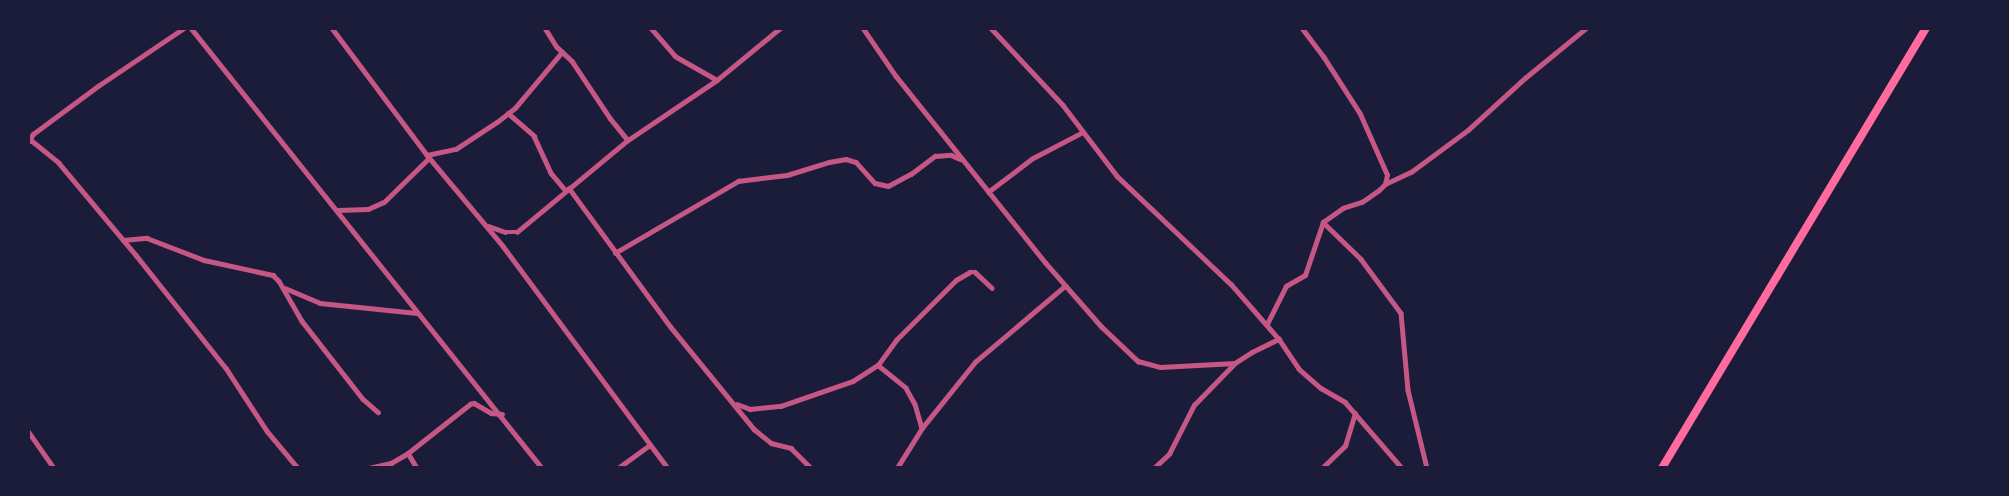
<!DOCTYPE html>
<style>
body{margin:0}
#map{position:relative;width:2009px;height:496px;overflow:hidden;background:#1b1b3a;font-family:"Alegreya Sans",sans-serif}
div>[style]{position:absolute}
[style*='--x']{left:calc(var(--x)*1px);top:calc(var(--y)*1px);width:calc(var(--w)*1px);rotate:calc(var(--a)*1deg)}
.minor>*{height:4.5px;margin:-2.25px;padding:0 2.25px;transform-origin:2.25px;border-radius:2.25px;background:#c65784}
.trunk>*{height:8px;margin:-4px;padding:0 4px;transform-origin:4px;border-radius:4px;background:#ff6b9d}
span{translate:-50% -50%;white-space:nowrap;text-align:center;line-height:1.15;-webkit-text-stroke:6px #1b1b3a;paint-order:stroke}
.frame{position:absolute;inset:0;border:30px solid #1b1b3a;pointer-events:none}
</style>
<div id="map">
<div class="minor">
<div style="--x:191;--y:28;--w:563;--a:51.42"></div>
<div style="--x:332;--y:28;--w:159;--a:53.2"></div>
<div style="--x:427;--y:155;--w:119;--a:50.1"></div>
<div style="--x:503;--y:246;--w:277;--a:53.4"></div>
<div style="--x:545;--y:28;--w:22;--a:58"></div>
<div style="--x:557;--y:47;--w:21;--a:43"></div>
<div style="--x:572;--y:61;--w:69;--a:56.3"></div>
<div style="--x:610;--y:118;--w:28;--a:51"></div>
<div style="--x:651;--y:28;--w:37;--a:49"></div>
<div style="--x:675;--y:56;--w:48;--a:29.7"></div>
<div style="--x:863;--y:28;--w:58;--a:55.5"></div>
<div style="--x:896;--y:76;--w:238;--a:51.3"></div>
<div style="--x:1045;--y:262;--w:86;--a:48.8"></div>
<div style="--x:1102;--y:327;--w:50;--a:43.4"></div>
<div style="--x:1138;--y:361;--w:23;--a:15"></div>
<div style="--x:1160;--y:367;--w:75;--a:-3.1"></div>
<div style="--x:1235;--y:363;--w:20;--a:-33"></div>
<div style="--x:1252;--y:352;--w:30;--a:-26"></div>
<div style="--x:991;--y:28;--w:105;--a:46.9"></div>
<div style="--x:1063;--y:105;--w:89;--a:52.7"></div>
<div style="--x:1117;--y:176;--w:157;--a:43.5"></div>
<div style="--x:1231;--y:284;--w:73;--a:48.9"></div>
<div style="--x:1279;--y:339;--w:36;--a:56"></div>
<div style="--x:1299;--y:369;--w:29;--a:41"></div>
<div style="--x:1321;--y:388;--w:28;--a:30"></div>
<div style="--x:1345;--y:402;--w:87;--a:49.2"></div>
<div style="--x:508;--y:113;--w:35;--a:41"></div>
<div style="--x:534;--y:136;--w:41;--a:65.3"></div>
<div style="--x:551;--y:173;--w:23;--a:50"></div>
<div style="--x:31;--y:140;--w:36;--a:39"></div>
<div style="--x:59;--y:163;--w:120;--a:50.1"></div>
<div style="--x:136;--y:255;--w:144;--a:51.5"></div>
<div style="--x:226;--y:368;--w:75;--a:56.9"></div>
<div style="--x:267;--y:431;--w:48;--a:50"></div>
<div style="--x:28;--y:142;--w:9;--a:-58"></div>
<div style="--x:33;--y:134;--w:81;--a:-36.4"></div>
<div style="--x:98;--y:86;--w:104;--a:-34"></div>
<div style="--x:427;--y:155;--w:30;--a:-12"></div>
<div style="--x:456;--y:149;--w:49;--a:-33.4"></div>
<div style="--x:497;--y:122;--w:23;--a:-38"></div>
<div style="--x:515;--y:108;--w:73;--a:-50"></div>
<div style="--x:1385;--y:184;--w:29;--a:-25"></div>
<div style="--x:1411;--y:172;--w:71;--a:-36.4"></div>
<div style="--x:1468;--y:130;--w:77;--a:-42.4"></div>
<div style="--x:1525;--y:78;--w:79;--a:-39.3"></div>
<div style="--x:569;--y:188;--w:171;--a:53.8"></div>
<div style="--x:670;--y:326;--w:133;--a:50.8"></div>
<div style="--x:754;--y:429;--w:22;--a:39"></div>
<div style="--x:771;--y:443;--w:21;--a:14"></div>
<div style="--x:791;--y:448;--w:28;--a:45"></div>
<div style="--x:988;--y:192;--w:56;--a:-37.1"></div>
<div style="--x:1033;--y:158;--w:56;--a:-27.5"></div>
<div style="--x:338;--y:210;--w:30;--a:-2"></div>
<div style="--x:368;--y:209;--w:17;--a:-24"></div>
<div style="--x:384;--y:202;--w:63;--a:-44.4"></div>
<div style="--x:1323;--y:222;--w:53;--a:44.2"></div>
<div style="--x:1361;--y:259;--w:67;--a:53.5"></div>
<div style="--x:1401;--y:313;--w:77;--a:84.8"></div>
<div style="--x:1408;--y:390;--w:80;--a:76.3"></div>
<div style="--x:488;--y:226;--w:18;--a:19"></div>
<div style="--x:505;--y:232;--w:12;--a:0"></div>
<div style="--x:517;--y:232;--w:144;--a:-39.7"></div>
<div style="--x:628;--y:140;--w:107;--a:-34"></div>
<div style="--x:717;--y:80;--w:82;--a:-39.5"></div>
<div style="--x:123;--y:240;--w:24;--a:-5"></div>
<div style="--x:147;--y:238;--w:61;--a:21.1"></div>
<div style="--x:204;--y:260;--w:71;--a:12.3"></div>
<div style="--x:273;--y:275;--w:8;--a:45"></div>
<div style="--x:279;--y:281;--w:46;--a:60.1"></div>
<div style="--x:302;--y:321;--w:99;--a:52"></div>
<div style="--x:363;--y:399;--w:20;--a:41"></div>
<div style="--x:615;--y:253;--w:143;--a:-30.3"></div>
<div style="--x:738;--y:181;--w:49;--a:-7"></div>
<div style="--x:787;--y:175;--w:44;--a:-17.2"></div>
<div style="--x:829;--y:162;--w:17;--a:-10"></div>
<div style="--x:846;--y:159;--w:10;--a:17"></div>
<div style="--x:856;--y:162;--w:28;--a:48"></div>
<div style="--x:875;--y:183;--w:13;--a:13"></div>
<div style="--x:888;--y:186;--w:26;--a:-28"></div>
<div style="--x:911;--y:174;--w:30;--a:-37"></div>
<div style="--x:935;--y:156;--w:16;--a:-4"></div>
<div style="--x:951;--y:155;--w:10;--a:24"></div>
<div style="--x:285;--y:288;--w:38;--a:23"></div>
<div style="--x:320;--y:303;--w:97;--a:5.9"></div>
<div style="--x:1267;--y:324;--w:42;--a:-63.4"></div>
<div style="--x:1286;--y:286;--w:22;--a:-30"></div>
<div style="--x:1305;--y:275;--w:56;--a:-71.2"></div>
<div style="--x:1323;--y:222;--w:24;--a:-35"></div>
<div style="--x:1343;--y:208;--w:20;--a:-18"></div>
<div style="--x:1362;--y:202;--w:21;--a:-35"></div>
<div style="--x:1379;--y:190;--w:8;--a:-45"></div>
<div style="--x:1385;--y:184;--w:9;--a:-77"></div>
<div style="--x:1387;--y:175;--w:67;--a:-113.9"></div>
<div style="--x:1360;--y:114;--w:67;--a:-122.7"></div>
<div style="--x:1324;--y:58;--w:38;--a:-127"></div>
<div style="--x:878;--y:365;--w:36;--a:39"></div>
<div style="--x:906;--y:388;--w:18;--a:61"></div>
<div style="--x:915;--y:404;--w:25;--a:74"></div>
<div style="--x:737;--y:404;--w:14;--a:21"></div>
<div style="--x:750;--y:409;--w:31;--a:-6"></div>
<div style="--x:781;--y:406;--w:76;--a:-19.1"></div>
<div style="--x:853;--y:381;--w:30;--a:-33"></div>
<div style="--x:878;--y:365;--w:31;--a:-54"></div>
<div style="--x:896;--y:340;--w:85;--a:-45"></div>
<div style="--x:956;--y:280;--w:16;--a:-30"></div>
<div style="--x:970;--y:272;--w:5;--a:0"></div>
<div style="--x:975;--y:272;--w:23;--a:43"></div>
<div style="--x:28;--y:431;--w:45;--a:54.9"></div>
<div style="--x:408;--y:453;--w:17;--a:59"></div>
<div style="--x:369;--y:468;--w:23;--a:-13"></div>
<div style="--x:391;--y:463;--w:20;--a:-30"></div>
<div style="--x:408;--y:453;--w:79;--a:-38.3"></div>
<div style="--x:470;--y:404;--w:4;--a:-14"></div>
<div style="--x:474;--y:403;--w:20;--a:30"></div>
<div style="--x:491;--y:413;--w:11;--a:5"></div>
<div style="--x:618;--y:468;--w:39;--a:-36"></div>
<div style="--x:897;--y:468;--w:47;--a:-58"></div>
<div style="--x:922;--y:428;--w:85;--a:-51.2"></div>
<div style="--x:975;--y:362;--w:118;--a:-40.2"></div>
<div style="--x:1154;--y:468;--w:21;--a:-43"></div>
<div style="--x:1169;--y:454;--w:55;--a:-63"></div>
<div style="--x:1194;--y:405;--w:56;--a:-45.7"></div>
<div style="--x:1322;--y:468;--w:32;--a:-44"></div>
<div style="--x:1345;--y:446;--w:34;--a:-73"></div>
</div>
<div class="trunk">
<div style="--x:1662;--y:468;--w:513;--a:-59.04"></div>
</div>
<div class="frame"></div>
</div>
